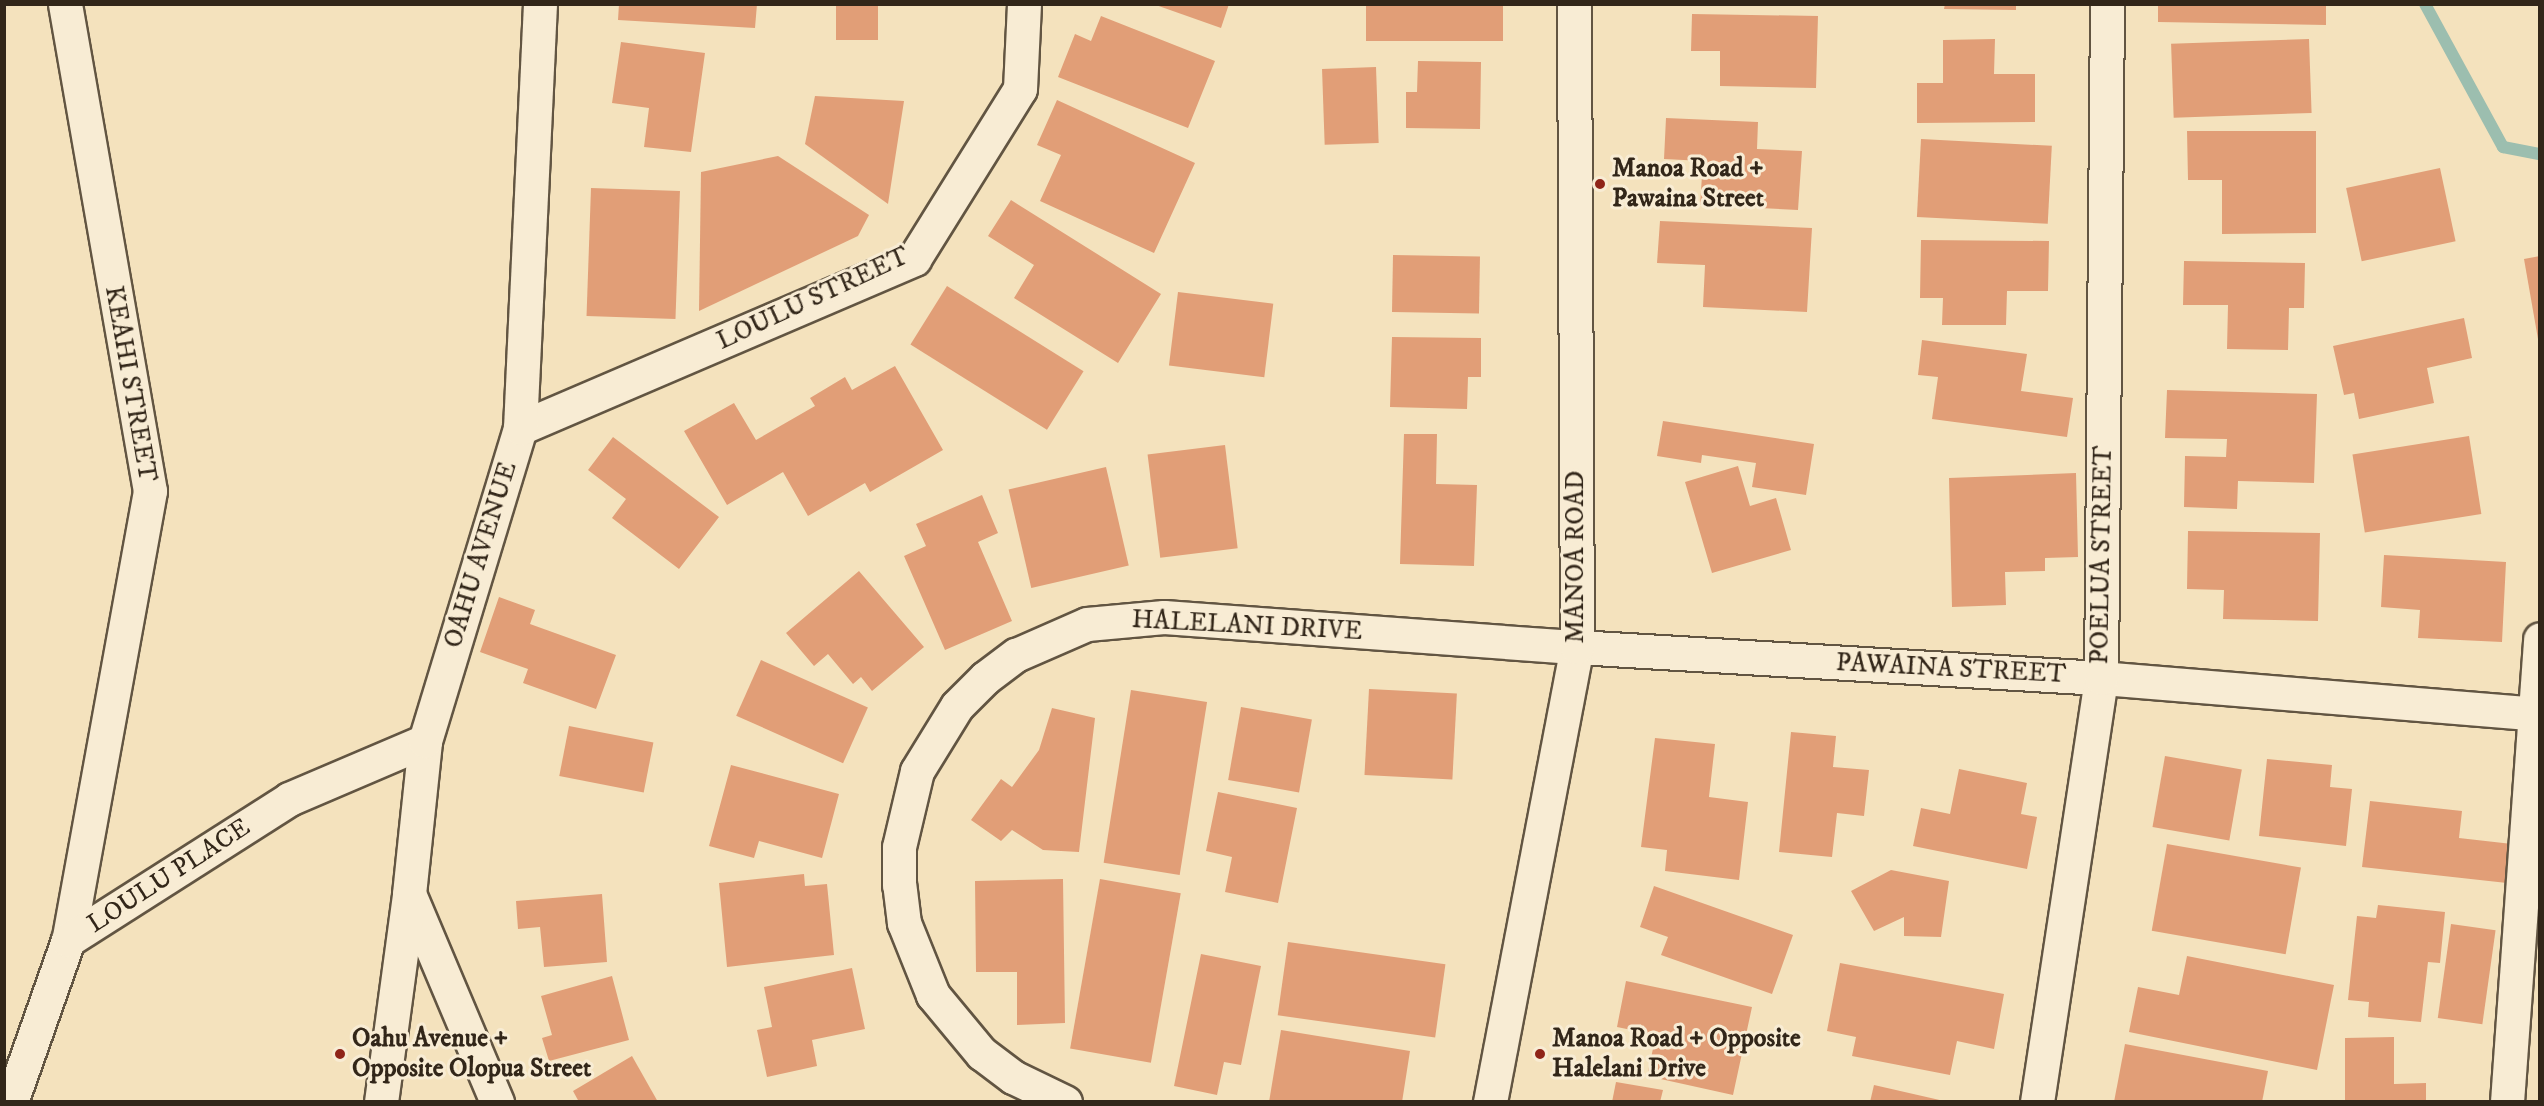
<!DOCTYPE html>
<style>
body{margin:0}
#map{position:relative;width:2544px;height:1106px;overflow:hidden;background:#f4e2bd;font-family:"IM FELL DW Pica",serif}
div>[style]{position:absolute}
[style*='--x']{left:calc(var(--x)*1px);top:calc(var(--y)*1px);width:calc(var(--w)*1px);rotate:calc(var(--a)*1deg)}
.stream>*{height:12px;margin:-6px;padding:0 6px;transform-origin:6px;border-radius:6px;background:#9cbeaf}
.building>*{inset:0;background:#e19e77;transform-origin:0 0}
.roads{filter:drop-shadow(2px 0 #625542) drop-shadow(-2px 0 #625542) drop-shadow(0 2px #625542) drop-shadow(0 -2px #625542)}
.minor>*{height:33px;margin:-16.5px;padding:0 16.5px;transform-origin:16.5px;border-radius:16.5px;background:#f8ecd4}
.dots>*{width:16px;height:16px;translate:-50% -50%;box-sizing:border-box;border:3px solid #f8ecd4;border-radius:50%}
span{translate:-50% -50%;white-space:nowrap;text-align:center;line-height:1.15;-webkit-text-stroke:6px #f8ecd4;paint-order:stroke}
.poi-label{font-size:26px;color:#322619;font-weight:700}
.left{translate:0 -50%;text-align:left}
.street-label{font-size:26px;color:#322619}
.frame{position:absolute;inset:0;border:6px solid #322619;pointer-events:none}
</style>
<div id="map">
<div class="stream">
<div style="--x:2425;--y:4;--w:163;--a:61.4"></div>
<div style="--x:2503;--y:147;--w:38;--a:11"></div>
</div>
<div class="building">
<div style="clip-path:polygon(619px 4px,757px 4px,755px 28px,618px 20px)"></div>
<div style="left:836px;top:4px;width:42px;height:36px"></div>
<div style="clip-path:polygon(1153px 4px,1229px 4px,1221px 28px)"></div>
<div style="left:1366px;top:4px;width:137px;height:37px"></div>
<div style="clip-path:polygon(1945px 4px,2016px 4px,2016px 10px,1944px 9px)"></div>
<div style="clip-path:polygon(2158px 4px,2326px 4px,2326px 25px,2158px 22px)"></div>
<div style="clip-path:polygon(1692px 14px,1818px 16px,1816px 88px,1720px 86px,1720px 51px,1691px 51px)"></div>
<div style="clip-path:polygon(1101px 16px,1215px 61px,1188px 128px,1058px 77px,1075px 34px,1091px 41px)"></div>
<div style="clip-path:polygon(1995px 39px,1994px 74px,2035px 74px,2035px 122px,1917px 123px,1917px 83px,1943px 83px,1943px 40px)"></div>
<div style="left:2309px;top:39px;width:74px;height:138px;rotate:88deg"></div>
<div style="clip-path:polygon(621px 42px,705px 53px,691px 152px,644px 147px,649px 108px,612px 103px)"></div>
<div style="clip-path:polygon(1418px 61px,1481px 62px,1480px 129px,1406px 128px,1406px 92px,1417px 92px)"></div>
<div style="left:1376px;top:67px;width:76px;height:54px;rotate:88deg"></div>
<div style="clip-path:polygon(815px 96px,904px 101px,888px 204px,805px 144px)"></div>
<div style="clip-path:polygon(1057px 100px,1195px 163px,1154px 253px,1040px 201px,1061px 155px,1037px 145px)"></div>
<div style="clip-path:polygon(1666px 118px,1758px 122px,1757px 149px,1802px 151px,1798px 210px,1700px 205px,1703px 161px,1664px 159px)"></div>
<div style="clip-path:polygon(2187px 131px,2316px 131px,2316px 233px,2222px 234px,2222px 180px,2188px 180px)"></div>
<div style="left:1921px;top:139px;width:131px;height:78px;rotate:3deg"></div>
<div style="clip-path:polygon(778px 156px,869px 215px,858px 236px,699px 311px,701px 172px)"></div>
<div style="left:2440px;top:168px;width:75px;height:96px;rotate:78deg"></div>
<div style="left:591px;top:188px;width:89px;height:128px;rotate:2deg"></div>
<div style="clip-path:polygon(1011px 200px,1161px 294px,1118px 363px,1014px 298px,1034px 265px,988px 236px)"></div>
<div style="clip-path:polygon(1660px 221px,1812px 228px,1807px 312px,1703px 307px,1705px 265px,1657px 263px)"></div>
<div style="clip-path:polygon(1921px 240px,2049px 241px,2048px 291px,2007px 291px,2006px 325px,1942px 325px,1943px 298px,1920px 298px)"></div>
<div style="left:1393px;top:255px;width:87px;height:57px;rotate:1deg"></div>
<div style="clip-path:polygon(2540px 256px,2540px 339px,2538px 339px,2524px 259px)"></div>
<div style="clip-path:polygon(2184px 261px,2305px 263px,2304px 308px,2289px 308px,2288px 350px,2227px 349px,2228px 305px,2183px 305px)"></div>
<div style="left:947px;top:286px;width:161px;height:69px;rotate:32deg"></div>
<div style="left:1178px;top:292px;width:96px;height:74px;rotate:7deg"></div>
<div style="clip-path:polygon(2464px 318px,2472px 358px,2427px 368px,2434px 403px,2359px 419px,2354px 393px,2344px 395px,2333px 346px)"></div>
<div style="clip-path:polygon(1392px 337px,1481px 338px,1481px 377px,1468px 377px,1467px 409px,1390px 407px)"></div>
<div style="clip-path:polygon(1922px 340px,2027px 354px,2021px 391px,2073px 398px,2067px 437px,1932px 419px,1938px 377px,1918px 375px)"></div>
<div style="clip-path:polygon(895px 366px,943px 450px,870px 492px,865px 483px,808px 516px,783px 472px,727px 505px,684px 431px,734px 403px,756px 440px,815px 406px,810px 398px,845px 377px,852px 390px)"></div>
<div style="clip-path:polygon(2167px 390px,2317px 394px,2314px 483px,2238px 481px,2237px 509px,2184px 507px,2185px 456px,2226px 457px,2227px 439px,2165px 438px)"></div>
<div style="clip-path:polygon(1663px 421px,1814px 444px,1806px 495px,1752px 487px,1756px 463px,1702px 455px,1701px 463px,1657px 456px)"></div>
<div style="clip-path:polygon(1404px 434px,1437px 434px,1436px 484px,1477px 485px,1474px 566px,1400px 564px)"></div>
<div style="left:2469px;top:436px;width:79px;height:118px;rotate:81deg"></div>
<div style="clip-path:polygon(613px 437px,719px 517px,679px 569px,612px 518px,626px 499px,588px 470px)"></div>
<div style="left:1225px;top:445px;width:104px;height:78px;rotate:83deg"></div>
<div style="clip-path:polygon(1738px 466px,1750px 506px,1776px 498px,1791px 550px,1712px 573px,1685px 482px)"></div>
<div style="left:1106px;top:467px;width:101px;height:100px;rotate:77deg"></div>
<div style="clip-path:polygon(2076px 473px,2078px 557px,2045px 558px,2045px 571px,2005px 572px,2006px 605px,1952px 607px,1949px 478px)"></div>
<div style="clip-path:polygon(982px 495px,998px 533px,978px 542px,1012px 621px,945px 650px,904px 556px,926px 546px,916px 524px)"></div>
<div style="clip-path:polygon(2188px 531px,2320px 533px,2318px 621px,2223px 619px,2224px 590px,2187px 589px)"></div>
<div style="clip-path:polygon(2384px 555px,2506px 562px,2502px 642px,2418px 638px,2420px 610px,2381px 607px)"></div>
<div style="clip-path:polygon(859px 571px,924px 647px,872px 691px,861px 677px,853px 684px,828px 654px,814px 666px,786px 633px)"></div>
<div style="clip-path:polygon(499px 597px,535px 610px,530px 624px,616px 655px,596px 709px,523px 683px,528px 669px,480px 652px)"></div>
<div style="left:761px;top:660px;width:117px;height:61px;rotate:24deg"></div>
<div style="left:1369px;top:689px;width:88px;height:86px;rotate:3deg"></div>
<div style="left:1131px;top:690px;width:77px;height:175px;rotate:9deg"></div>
<div style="left:1241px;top:707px;width:72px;height:74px;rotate:10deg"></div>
<div style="clip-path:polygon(1052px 708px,1095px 718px,1079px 852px,1043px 850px,1012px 830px,1001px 841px,971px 820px,1001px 779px,1012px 787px,1039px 750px)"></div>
<div style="left:569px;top:726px;width:86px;height:51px;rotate:11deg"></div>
<div style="clip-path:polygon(1791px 732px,1836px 736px,1833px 767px,1869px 770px,1864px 816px,1837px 813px,1832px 857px,1779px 852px)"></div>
<div style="clip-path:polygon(1655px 738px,1715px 744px,1709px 797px,1748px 802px,1739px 880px,1665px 871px,1667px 850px,1641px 847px)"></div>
<div style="left:2165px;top:756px;width:78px;height:72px;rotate:10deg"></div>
<div style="clip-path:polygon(2267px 759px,2332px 765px,2330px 787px,2352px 789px,2346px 846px,2259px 836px)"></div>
<div style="clip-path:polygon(731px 765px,839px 794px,822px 858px,759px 841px,754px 858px,709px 846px)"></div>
<div style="clip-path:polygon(1959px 769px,2027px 783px,2021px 814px,2037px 817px,2027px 869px,1913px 846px,1921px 808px,1950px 814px)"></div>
<div style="clip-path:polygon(1218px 792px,1297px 808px,1278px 903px,1225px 892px,1232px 857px,1206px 851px)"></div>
<div style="clip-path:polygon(2370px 801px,2462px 811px,2459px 838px,2512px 844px,2507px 883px,2362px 867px)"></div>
<div style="left:2167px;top:844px;width:136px;height:88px;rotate:10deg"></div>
<div style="clip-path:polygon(1891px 870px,1949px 881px,1941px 937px,1904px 936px,1904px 917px,1874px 931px,1851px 891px)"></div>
<div style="clip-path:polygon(804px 874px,805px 886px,827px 884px,834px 955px,727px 967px,719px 883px)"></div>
<div style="clip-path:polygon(1063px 879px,1065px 1023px,1017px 1025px,1017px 972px,976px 972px,975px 881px)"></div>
<div style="left:1100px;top:879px;width:82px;height:172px;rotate:10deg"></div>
<div style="clip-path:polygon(1654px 886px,1793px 935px,1772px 994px,1661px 955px,1668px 937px,1640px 927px)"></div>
<div style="clip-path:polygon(602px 894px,607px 962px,544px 967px,540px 927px,518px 929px,516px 901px)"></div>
<div style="clip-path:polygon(2378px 905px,2445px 912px,2440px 963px,2428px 962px,2421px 1022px,2368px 1017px,2369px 1002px,2348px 1000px,2357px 916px,2376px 918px)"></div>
<div style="left:2451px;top:924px;width:45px;height:95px;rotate:8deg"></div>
<div style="left:1288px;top:942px;width:159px;height:74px;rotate:8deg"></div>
<div style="clip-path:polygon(1201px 954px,1261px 966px,1241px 1065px,1224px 1062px,1217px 1095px,1174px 1086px)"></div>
<div style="clip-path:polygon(2187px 956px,2334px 985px,2317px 1070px,2129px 1032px,2138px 987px,2179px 995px)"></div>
<div style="clip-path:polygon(1840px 963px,2004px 994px,1994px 1049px,1957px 1041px,1950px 1075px,1852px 1056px,1856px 1037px,1827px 1031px)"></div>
<div style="clip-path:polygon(852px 968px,865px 1029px,812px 1040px,817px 1066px,767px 1077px,757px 1030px,772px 1027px,764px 987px)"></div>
<div style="clip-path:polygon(612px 976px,629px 1040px,549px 1061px,542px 1038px,552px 1035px,541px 996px)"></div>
<div style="clip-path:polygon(1626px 981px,1752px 1007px,1733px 1095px,1647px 1076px,1656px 1035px,1617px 1027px)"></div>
<div style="clip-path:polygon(1281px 1030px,1410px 1051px,1402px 1102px,1269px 1102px)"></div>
<div style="clip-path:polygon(2394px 1037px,2394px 1084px,2426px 1083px,2426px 1102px,2345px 1102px,2345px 1038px)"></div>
<div style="clip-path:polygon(2125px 1044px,2268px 1071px,2262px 1102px,2114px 1102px)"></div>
<div style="clip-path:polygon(632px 1056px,658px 1102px,579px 1102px,573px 1091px)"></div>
<div style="clip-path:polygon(1616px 1082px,1663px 1090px,1660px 1102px,1612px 1102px)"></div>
<div style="clip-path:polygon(1874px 1085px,1944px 1101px,1944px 1102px,1870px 1102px)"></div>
</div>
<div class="roads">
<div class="minor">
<div style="--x:65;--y:4;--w:494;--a:80.1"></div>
<div style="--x:150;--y:491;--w:456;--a:100.3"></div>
<div style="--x:520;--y:428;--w:429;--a:-23.2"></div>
<div style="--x:914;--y:259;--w:200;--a:-58.1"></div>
<div style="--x:1020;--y:89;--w:85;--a:-87.3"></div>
<div style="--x:410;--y:896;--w:224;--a:67.1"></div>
<div style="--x:11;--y:1102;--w:172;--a:-70.6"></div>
<div style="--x:68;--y:940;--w:262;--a:-32.5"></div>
<div style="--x:289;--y:799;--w:148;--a:-23.1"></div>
<div style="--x:381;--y:1102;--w:210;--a:-82.3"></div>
<div style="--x:409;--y:894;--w:154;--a:-84"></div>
<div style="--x:425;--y:741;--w:327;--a:-73.1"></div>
<div style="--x:520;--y:428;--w:424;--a:-87.3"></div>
<div style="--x:1065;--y:1102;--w:58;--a:-154.3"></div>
<div style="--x:1013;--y:1077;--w:39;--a:-143"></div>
<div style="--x:982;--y:1054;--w:77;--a:-129.7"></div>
<div style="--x:933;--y:995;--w:78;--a:-111.9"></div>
<div style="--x:904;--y:923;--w:38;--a:-97"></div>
<div style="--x:899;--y:885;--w:38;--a:-90"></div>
<div style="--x:899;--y:847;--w:78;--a:-76.7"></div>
<div style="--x:917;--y:771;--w:76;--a:-58.4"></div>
<div style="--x:957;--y:706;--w:40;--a:-45"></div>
<div style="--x:985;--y:678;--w:39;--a:-37"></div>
<div style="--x:1016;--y:655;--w:77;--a:-23.6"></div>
<div style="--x:1087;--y:624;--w:77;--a:-5.2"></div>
<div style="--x:1164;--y:617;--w:414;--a:4.2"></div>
<div style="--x:1577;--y:647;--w:525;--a:3.39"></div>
<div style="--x:2101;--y:678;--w:440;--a:4.7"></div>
<div style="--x:1490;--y:1102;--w:463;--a:-79.2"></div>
<div style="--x:1577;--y:647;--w:643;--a:-90.27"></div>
<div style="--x:2037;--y:1102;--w:429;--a:-81.4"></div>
<div style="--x:2101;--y:678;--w:674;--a:-89.49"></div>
<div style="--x:2507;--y:1102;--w:464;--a:-85.9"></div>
</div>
</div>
<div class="dots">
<div style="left:1600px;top:184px;background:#8f2418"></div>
<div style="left:340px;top:1054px;background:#8f2418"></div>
<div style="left:1540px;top:1054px;background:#8f2418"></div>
</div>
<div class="poi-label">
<span class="left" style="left:1612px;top:184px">Manoa Road +<br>Pawaina Street</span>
<span class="left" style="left:352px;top:1054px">Oahu Avenue +<br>Opposite Olopua Street</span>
<span class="left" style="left:1552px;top:1054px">Manoa Road + Opposite<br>Halelani Drive</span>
</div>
<div class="street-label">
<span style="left:813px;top:299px;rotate:-25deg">LOULU STREET</span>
<span style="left:130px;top:384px;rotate:80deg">KEAHI STREET</span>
<span style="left:481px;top:555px;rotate:-73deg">OAHU AVENUE</span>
<span style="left:2102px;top:555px;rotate:-89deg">POELUA STREET</span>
<span style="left:1576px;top:557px;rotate:-90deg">MANOA ROAD</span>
<span style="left:1247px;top:626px;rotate:3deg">HALELANI DRIVE</span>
<span style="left:1951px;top:669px;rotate:3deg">PAWAINA STREET</span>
<span style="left:169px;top:876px;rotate:-33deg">LOULU PLACE</span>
</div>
<div class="frame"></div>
</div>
